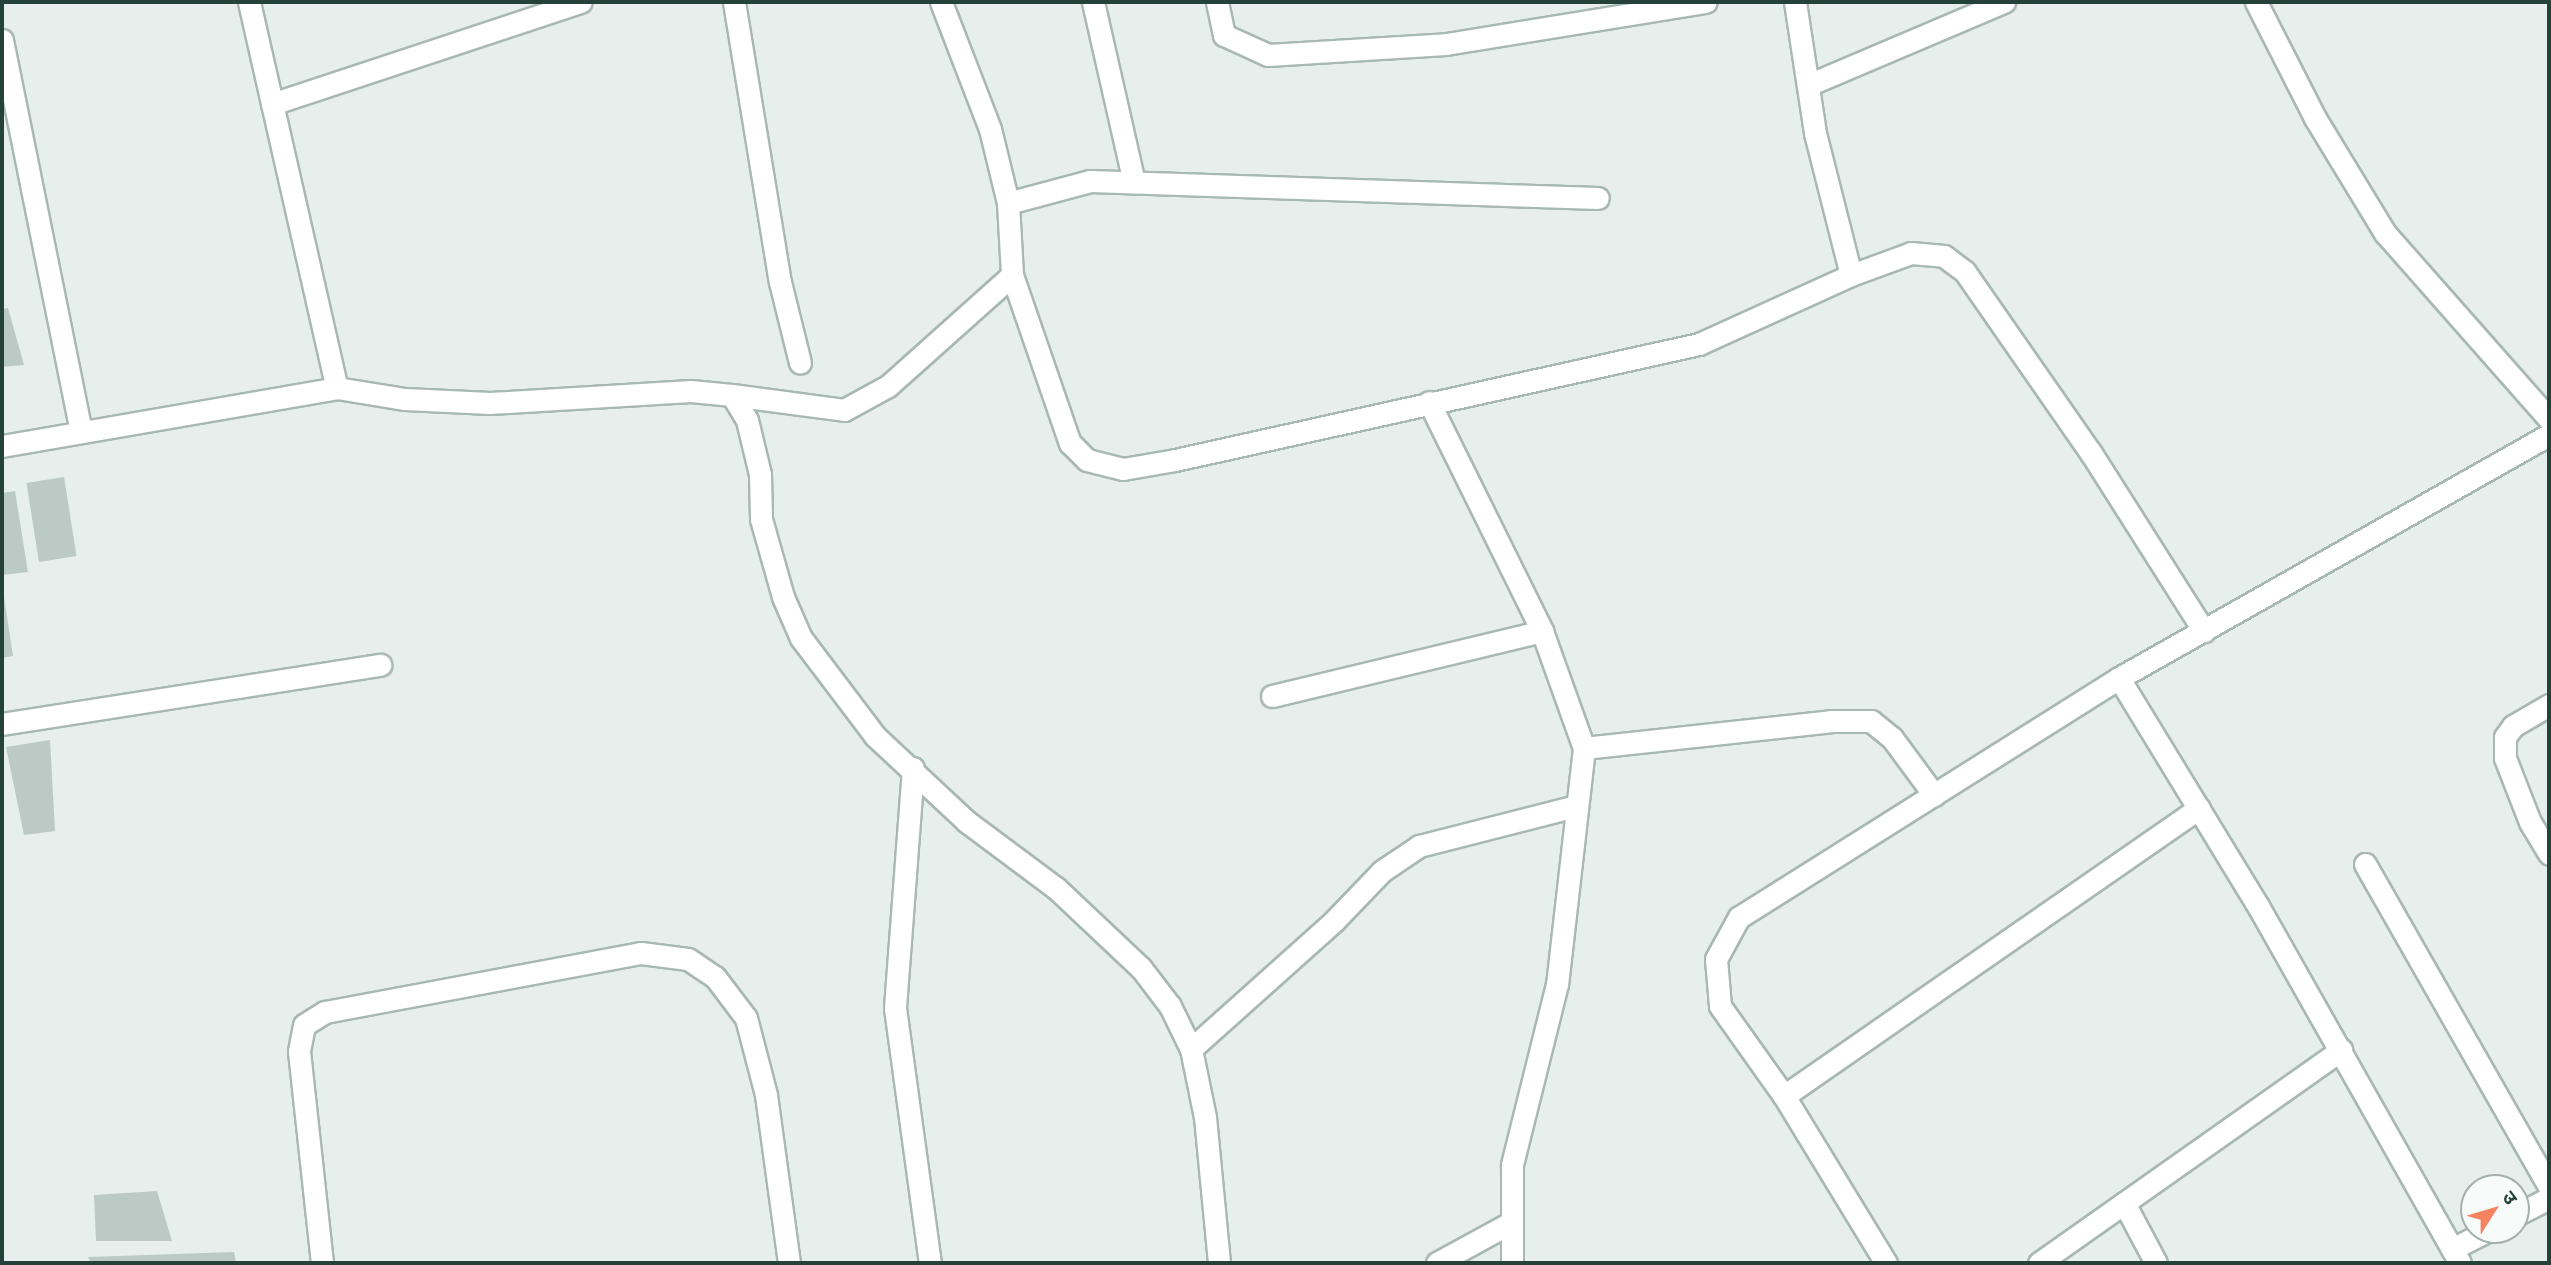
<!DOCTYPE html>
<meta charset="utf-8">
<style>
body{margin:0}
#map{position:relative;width:2551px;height:1265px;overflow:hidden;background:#e6efeb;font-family:"Noto Sans","Noto Sans Devanagari",sans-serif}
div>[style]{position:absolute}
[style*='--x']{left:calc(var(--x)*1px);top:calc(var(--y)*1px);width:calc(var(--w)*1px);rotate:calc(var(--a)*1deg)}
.building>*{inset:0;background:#bbcac4;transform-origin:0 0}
.roads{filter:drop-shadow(2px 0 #a8b8b2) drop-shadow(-2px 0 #a8b8b2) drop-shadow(0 2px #a8b8b2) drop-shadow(0 -2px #a8b8b2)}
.street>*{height:21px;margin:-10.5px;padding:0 10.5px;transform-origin:10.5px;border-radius:10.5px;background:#fff}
span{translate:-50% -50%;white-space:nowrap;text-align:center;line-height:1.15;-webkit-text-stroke:7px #f7fbf9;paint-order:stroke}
.frame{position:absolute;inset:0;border:4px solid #24423a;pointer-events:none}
.north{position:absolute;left:2460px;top:1174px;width:70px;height:70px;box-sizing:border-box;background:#f7fbf9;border:2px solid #a3b1ad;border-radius:50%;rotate:53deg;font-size:19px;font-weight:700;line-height:28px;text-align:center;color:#24423a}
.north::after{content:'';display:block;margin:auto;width:24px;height:32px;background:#f4845f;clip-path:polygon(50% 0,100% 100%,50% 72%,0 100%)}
</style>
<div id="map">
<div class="building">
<div style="clip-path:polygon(8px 308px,24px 365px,2px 367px,2px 309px)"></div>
<div style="left:64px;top:477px;width:80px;height:38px;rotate:81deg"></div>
<div style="clip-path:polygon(15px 491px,28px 572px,2px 575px,2px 493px)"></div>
<div style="clip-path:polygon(2px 584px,13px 656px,2px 658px)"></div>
<div style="clip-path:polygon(50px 740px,55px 831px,24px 835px,6px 747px)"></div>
<div style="clip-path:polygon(157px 1191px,172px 1241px,96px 1241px,94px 1195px)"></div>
<div style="clip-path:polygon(234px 1252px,236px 1263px,91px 1263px,88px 1257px)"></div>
</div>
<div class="roads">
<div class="street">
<div style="--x:249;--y:2;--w:396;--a:77.2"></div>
<div style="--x:734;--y:2;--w:284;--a:80.7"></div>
<div style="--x:780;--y:282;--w:83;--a:76.1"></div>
<div style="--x:941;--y:2;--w:136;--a:68.9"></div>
<div style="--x:990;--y:129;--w:76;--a:76.3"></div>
<div style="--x:1008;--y:203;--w:72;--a:86.8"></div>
<div style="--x:1012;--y:275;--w:178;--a:71"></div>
<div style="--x:1070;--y:443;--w:24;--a:45"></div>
<div style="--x:1087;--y:460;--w:37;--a:14"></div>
<div style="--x:1123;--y:469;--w:53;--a:-9.8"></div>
<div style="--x:1175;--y:460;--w:537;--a:-12.48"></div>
<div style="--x:1699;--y:344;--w:167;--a:-24.4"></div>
<div style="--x:1851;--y:275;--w:64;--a:-20.1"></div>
<div style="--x:1911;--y:253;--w:33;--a:5"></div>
<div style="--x:1944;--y:256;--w:26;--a:37"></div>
<div style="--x:1965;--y:272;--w:221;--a:55.2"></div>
<div style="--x:2091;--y:453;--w:211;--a:57.6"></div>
<div style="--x:1093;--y:2;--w:185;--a:77.2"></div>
<div style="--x:1217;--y:2;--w:34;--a:78"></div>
<div style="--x:1224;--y:35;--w:48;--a:24.4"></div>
<div style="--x:1268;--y:55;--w:178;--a:-3.5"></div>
<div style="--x:1446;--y:44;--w:263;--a:-9.2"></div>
<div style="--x:1795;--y:2;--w:133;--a:81.3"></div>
<div style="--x:1815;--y:133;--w:146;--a:75.8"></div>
<div style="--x:2256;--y:2;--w:130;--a:63"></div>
<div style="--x:2315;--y:118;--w:135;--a:58.7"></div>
<div style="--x:2385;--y:233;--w:248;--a:48.6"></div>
<div style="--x:2;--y:40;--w:400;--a:78.6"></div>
<div style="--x:1808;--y:85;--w:213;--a:-23"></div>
<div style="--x:272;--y:104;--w:325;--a:-18.3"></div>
<div style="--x:1008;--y:203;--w:85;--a:-15"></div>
<div style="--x:1090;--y:181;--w:508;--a:1.92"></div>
<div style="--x:732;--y:395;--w:113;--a:7.6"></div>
<div style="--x:844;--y:410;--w:50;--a:-28.6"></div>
<div style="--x:888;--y:386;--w:166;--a:-41.8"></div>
<div style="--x:1429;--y:402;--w:255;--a:63.7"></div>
<div style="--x:1542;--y:631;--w:124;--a:70.3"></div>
<div style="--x:1584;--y:748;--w:238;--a:96.5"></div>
<div style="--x:1557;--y:984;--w:187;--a:104"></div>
<div style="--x:1512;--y:1165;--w:98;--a:90"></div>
<div style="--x:2;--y:446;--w:340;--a:-9.8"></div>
<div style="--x:337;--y:388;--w:69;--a:9.2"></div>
<div style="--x:405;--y:399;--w:85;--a:2.7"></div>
<div style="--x:490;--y:403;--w:201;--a:-3.4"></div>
<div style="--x:691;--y:391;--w:41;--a:5.6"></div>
<div style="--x:732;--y:395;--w:29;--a:59"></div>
<div style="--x:747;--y:420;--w:56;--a:76.5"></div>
<div style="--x:760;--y:474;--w:45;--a:88.7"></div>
<div style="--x:761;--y:519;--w:81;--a:74.2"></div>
<div style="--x:783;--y:597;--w:45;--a:66.3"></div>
<div style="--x:801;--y:638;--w:123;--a:52.9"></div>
<div style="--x:875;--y:736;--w:125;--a:43"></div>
<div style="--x:966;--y:821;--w:112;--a:36.7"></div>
<div style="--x:1056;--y:888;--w:117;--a:43.3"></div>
<div style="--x:1141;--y:968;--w:48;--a:52.7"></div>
<div style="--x:1170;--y:1006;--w:48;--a:64"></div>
<div style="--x:1191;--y:1049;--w:69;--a:78.4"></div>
<div style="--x:1205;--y:1117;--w:147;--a:84.5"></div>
<div style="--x:2119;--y:678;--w:449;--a:147.8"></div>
<div style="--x:1739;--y:917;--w:48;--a:118.7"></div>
<div style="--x:1716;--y:959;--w:47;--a:85.1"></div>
<div style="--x:1720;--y:1006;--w:110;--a:54.6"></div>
<div style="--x:1784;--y:1096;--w:505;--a:-34.76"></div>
<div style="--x:1272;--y:696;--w:278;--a:-13.5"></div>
<div style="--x:2549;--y:705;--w:42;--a:149.7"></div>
<div style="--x:2513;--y:726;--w:14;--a:126"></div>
<div style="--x:2505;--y:737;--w:21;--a:90"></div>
<div style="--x:2505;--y:758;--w:69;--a:68.7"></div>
<div style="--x:2530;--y:822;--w:37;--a:59"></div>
<div style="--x:2;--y:724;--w:383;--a:-8.9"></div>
<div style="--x:1584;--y:748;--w:248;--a:-6.2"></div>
<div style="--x:1831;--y:721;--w:40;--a:0"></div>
<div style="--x:1871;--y:721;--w:27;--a:39"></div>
<div style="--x:1892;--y:738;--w:71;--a:53.6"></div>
<div style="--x:913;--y:768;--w:241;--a:94.3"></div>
<div style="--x:895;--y:1008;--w:257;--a:82.2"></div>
<div style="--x:2365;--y:864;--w:371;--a:60.3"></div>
<div style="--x:1191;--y:1049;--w:192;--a:-41.8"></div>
<div style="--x:1334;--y:921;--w:69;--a:-46.2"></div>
<div style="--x:1382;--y:871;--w:45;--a:-34"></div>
<div style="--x:1419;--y:846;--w:162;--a:-14.3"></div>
<div style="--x:1784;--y:1096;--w:196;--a:58.6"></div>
<div style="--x:2124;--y:1203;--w:68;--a:61.9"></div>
<div style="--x:2516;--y:1215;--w:37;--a:-27"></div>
<div style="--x:2452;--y:1249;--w:42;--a:-27.2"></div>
<div style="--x:322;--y:1263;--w:213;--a:-96.2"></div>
<div style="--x:299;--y:1051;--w:26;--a:-79"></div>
<div style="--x:304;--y:1025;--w:25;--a:-32"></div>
<div style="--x:325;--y:1012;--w:321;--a:-10.6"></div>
<div style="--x:641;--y:953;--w:47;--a:7.3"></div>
<div style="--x:688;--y:959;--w:32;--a:34"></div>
<div style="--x:715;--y:977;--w:51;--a:52.9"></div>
<div style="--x:746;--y:1018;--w:80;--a:75.4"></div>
<div style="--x:766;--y:1095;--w:170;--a:82.2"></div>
<div style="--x:1437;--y:1263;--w:83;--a:-28.7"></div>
<div style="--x:2039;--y:1263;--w:370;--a:-35.2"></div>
<div style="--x:2460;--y:1263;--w:410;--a:-119.5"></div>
<div style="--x:2258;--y:906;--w:267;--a:-121.4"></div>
<div style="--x:2119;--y:678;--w:494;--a:-29.5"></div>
</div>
</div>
<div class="frame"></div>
<div class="north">उ</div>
</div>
